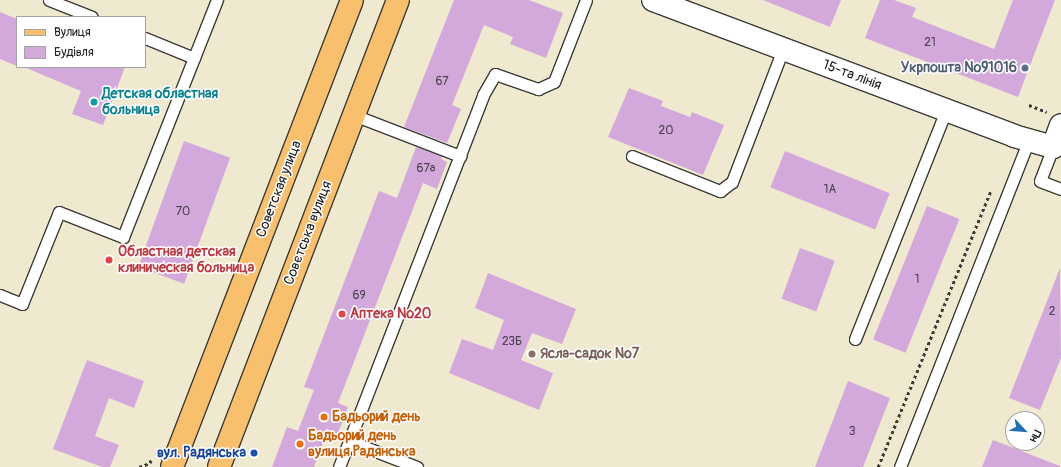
<!DOCTYPE html>
<meta charset="utf-8">
<style>
body{margin:0}
#map{position:relative;width:1061px;height:467px;overflow:hidden;background:#efe9cf;font-family:Pangolin,sans-serif}
div>[style]{position:absolute}
[style*='--x']{left:calc(var(--x)*1px);top:calc(var(--y)*1px);width:calc(var(--w)*1px);rotate:calc(var(--a)*1deg)}
.building>*{inset:0;background:#d3a9dc;transform-origin:0 0}
.path>*{height:2.5px;margin-top:-1.25px;transform-origin:0;background:repeating-linear-gradient(90deg,#3c3b37 0 3px,transparent 0 6px)}
.roads{filter:drop-shadow(1px 0 #3c3b37) drop-shadow(-1px 0 #3c3b37) drop-shadow(0 1px #3c3b37) drop-shadow(0 -1px #3c3b37)}
.lane>*{height:11px;margin:-5.5px;padding:0 5.5px;transform-origin:5.5px;border-radius:5.5px;background:#fff}
.street>*{height:22px;margin:-11px;padding:0 11px;transform-origin:11px;border-radius:11px;background:#fff}
.primary>*{height:22px;margin:-11px;padding:0 11px;transform-origin:11px;border-radius:11px;background:#f8bf6c}
.dots>*{width:11px;height:11px;translate:-50% -50%;box-sizing:border-box;border:2px solid #fff;border-radius:50%}
span{translate:-50% -50%;white-space:nowrap;text-align:center;line-height:1.15;-webkit-text-stroke:3px #fff;paint-order:stroke}
.number-label{font-size:12px;color:#4a3f4c}
.number-label span{-webkit-text-stroke-width:0}
.service-label{font-size:14px;color:#4e5e75;font-weight:700}
.right{translate:-100% -50%;text-align:right}
.street-label{font-size:14px;color:#1c1c1c}
.culture-label{font-size:14px;color:#0d838f;font-weight:700}
.left{translate:0 -50%;text-align:left}
.health-label{font-size:14px;color:#be3a42;font-weight:700}
.education-label{font-size:14px;color:#785e54;font-weight:700}
.food-label{font-size:14px;color:#c56008;font-weight:700}
.transit-label{font-size:14px;color:#164399;font-weight:700}
.legend{position:absolute;left:16px;top:16px;width:130px;height:52px;box-sizing:border-box;background:#fff;border:1px solid #a4a4a4;margin:0;padding:5px 7px;list-style:none;font-size:12px;color:#1c1c1c}
.legend li{display:flex;align-items:center;gap:8px;height:20px}
.legend b{width:20px;border:1px solid #a4a4a4}
.north{position:absolute;left:1005px;top:411px;width:40px;height:40px;box-sizing:border-box;background:#fff;border:1px solid #a4a4a4;border-radius:50%;rotate:116deg;font-size:11px;font-weight:700;line-height:16px;text-align:center;color:#1c1c1c}
.north::after{content:'';display:block;margin:auto;width:14px;height:18px;background:#1f6fb2;clip-path:polygon(50% 0,100% 100%,50% 72%,0 100%)}
</style>
<div id="map">
<div class="building">
<div style="clip-path:polygon(454px 0,529px 0,563px 13px,546px 58px,510px 44px,513px 37px,484px 25px,452px 105px,461px 109px,447px 143px,404px 127px)"></div>
<div style="clip-path:polygon(763px 0,841px 0,830px 27px)"></div>
<div style="clip-path:polygon(880px 0,894px 0,916px 8px,912px 17px,994px 49px,1013px 0,1055px 0,1018px 97px,865px 38px)"></div>
<div style="clip-path:polygon(0 12px,17px 19px,17px 66px,0 59px)"></div>
<div style="clip-path:polygon(24px 67px,125px 67px,103px 125px,72px 114px,81px 91px)"></div>
<div style="clip-path:polygon(629px 88px,663px 101px,661px 106px,690px 117px,692px 112px,724px 125px,703px 175px,608px 137px)"></div>
<div style="left:184px;top:141px;width:49px;height:134px;rotate:20deg"></div>
<div style="clip-path:polygon(416px 147px,442px 156px,441px 159px,447px 162px,437px 189px,423px 183px,338px 403px,348px 407px,335px 441px,325px 437px,314px 467px,272px 467px,287px 427px,298px 431px,314px 390px,304px 387px,379px 191px,397px 198px)"></div>
<div style="left:785px;top:151px;width:113px;height:39px;rotate:22deg"></div>
<div style="left:927px;top:206px;width:35px;height:144px;rotate:22deg"></div>
<div style="left:800px;top:248px;width:37px;height:54px;rotate:20deg"></div>
<div style="clip-path:polygon(1060px 268px,1061px 358px,1040px 410px,1009px 398px)"></div>
<div style="clip-path:polygon(488px 273px,576px 309px,562px 344px,532px 333px,521px 360px,553px 373px,539px 410px,449px 373px,462px 339px,493px 350px,504px 320px,475px 308px)"></div>
<div style="clip-path:polygon(87px 360px,144px 381px,134px 408px,109px 398px,95px 436px,119px 445px,110px 467px,102px 467px,53px 449px)"></div>
<div style="clip-path:polygon(848px 381px,890px 398px,863px 467px,815px 467px)"></div>
<div style="clip-path:polygon(993px 440px,1060px 466px,1060px 467px,982px 467px)"></div>
</div>
<div class="path">
<div style="--x:1029;--y:105;--w:19;--a:21"></div>
<div style="--x:139;--y:467;--w:12;--a:-20"></div>
<div style="--x:150;--y:463;--w:4;--a:-76"></div>
<div style="--x:878;--y:467;--w:299;--a:-67.8"></div>
</div>
<div class="roads">
<div class="lane">
<div style="--x:49;--y:0;--w:46;--a:21.6"></div>
<div style="--x:145;--y:38;--w:53;--a:22.2"></div>
<div style="--x:354;--y:115;--w:114;--a:21.1"></div>
<div style="--x:1053;--y:147;--w:36;--a:111"></div>
<div style="--x:1040;--y:181;--w:22;--a:21"></div>
<div style="--x:632;--y:156;--w:95;--a:21.7"></div>
<div style="--x:720;--y:191;--w:15;--a:-37"></div>
<div style="--x:732;--y:182;--w:142;--a:-69"></div>
<div style="--x:0;--y:295;--w:24;--a:22"></div>
<div style="--x:22;--y:304;--w:99;--a:-68.1"></div>
<div style="--x:59;--y:212;--w:69;--a:21.3"></div>
<div style="--x:123;--y:237;--w:255;--a:-68.4"></div>
<div style="--x:855;--y:339;--w:246;--a:-68.3"></div>
<div style="--x:349;--y:441;--w:73;--a:20.9"></div>
<div style="--x:339;--y:467;--w:399;--a:-68.8"></div>
<div style="--x:483;--y:95;--w:24;--a:-60"></div>
<div style="--x:495;--y:74;--w:46;--a:19.2"></div>
<div style="--x:538;--y:89;--w:17;--a:-24"></div>
<div style="--x:554;--y:82;--w:88;--a:-68.7"></div>
<div style="--x:900;--y:467;--w:352;--a:-68.5"></div>
</div>
<div class="street">
<div style="--x:653;--y:0;--w:386;--a:20.6"></div>
<div style="--x:1014;--y:136;--w:41;--a:15.8"></div>
<div style="--x:1053;--y:147;--w:23;--a:-70"></div>
</div>
<div class="primary">
<div style="--x:172;--y:467;--w:500;--a:-68.92"></div>
<div style="--x:219;--y:467;--w:500;--a:-69.03"></div>
</div>
</div>
<div class="dots">
<div style="left:1025px;top:68px;background:#5c6f8a"></div>
<div style="left:94px;top:102px;background:#0f9aa8"></div>
<div style="left:109px;top:260px;background:#e0444e"></div>
<div style="left:342px;top:314px;background:#e0444e"></div>
<div style="left:532px;top:354px;background:#8d6e63"></div>
<div style="left:324px;top:417px;background:#e8710a"></div>
<div style="left:300px;top:444px;background:#e8710a"></div>
<div style="left:254px;top:453px;background:#1a4fb4"></div>
</div>
<div class="number-label">
<span style="left:930px;top:43px">21</span>
<span style="left:442px;top:82px">67</span>
<span style="left:666px;top:131px">20</span>
<span style="left:426px;top:169px">67а</span>
<span style="left:830px;top:190px">1А</span>
<span style="left:183px;top:212px">70</span>
<span style="left:917px;top:280px">1</span>
<span style="left:359px;top:296px">69</span>
<span style="left:1052px;top:312px">2</span>
<span style="left:512px;top:342px">23Б</span>
<span style="left:852px;top:432px">3</span>
</div>
<div class="service-label">
<span class="right" style="left:1017px;top:68px">Укрпошта №91016</span>
</div>
<div class="street-label">
<span style="left:852px;top:75px;rotate:21deg">15-та лінія</span>
<span style="left:279px;top:189px;rotate:-69deg">Советская улица</span>
<span style="left:308px;top:233px;rotate:-69deg">Совєтська вулиця</span>
</div>
<div class="culture-label">
<span class="left" style="left:102px;top:102px">Детская областная<br>больница</span>
</div>
<div class="health-label">
<span class="left" style="left:118px;top:260px">Областная детская<br>клиническая больница</span>
<span class="left" style="left:350px;top:314px">Аптека №20</span>
</div>
<div class="education-label">
<span class="left" style="left:540px;top:354px">Ясла-садок №7</span>
</div>
<div class="food-label">
<span class="left" style="left:332px;top:417px">Бадьорий день</span>
<span class="left" style="left:308px;top:444px">Бадьорий день<br>вулиця Радянська</span>
</div>
<div class="transit-label">
<span class="right" style="left:246px;top:453px">вул. Радянська</span>
</div>
<ul class="legend">
<li><b style="height:5px;background:#f8bf6c"></b>Вулиця</li>
<li><b style="height:11px;background:#d3a9dc"></b>Будівля</li>
</ul>
<div class="north">Пн</div>
</div>
